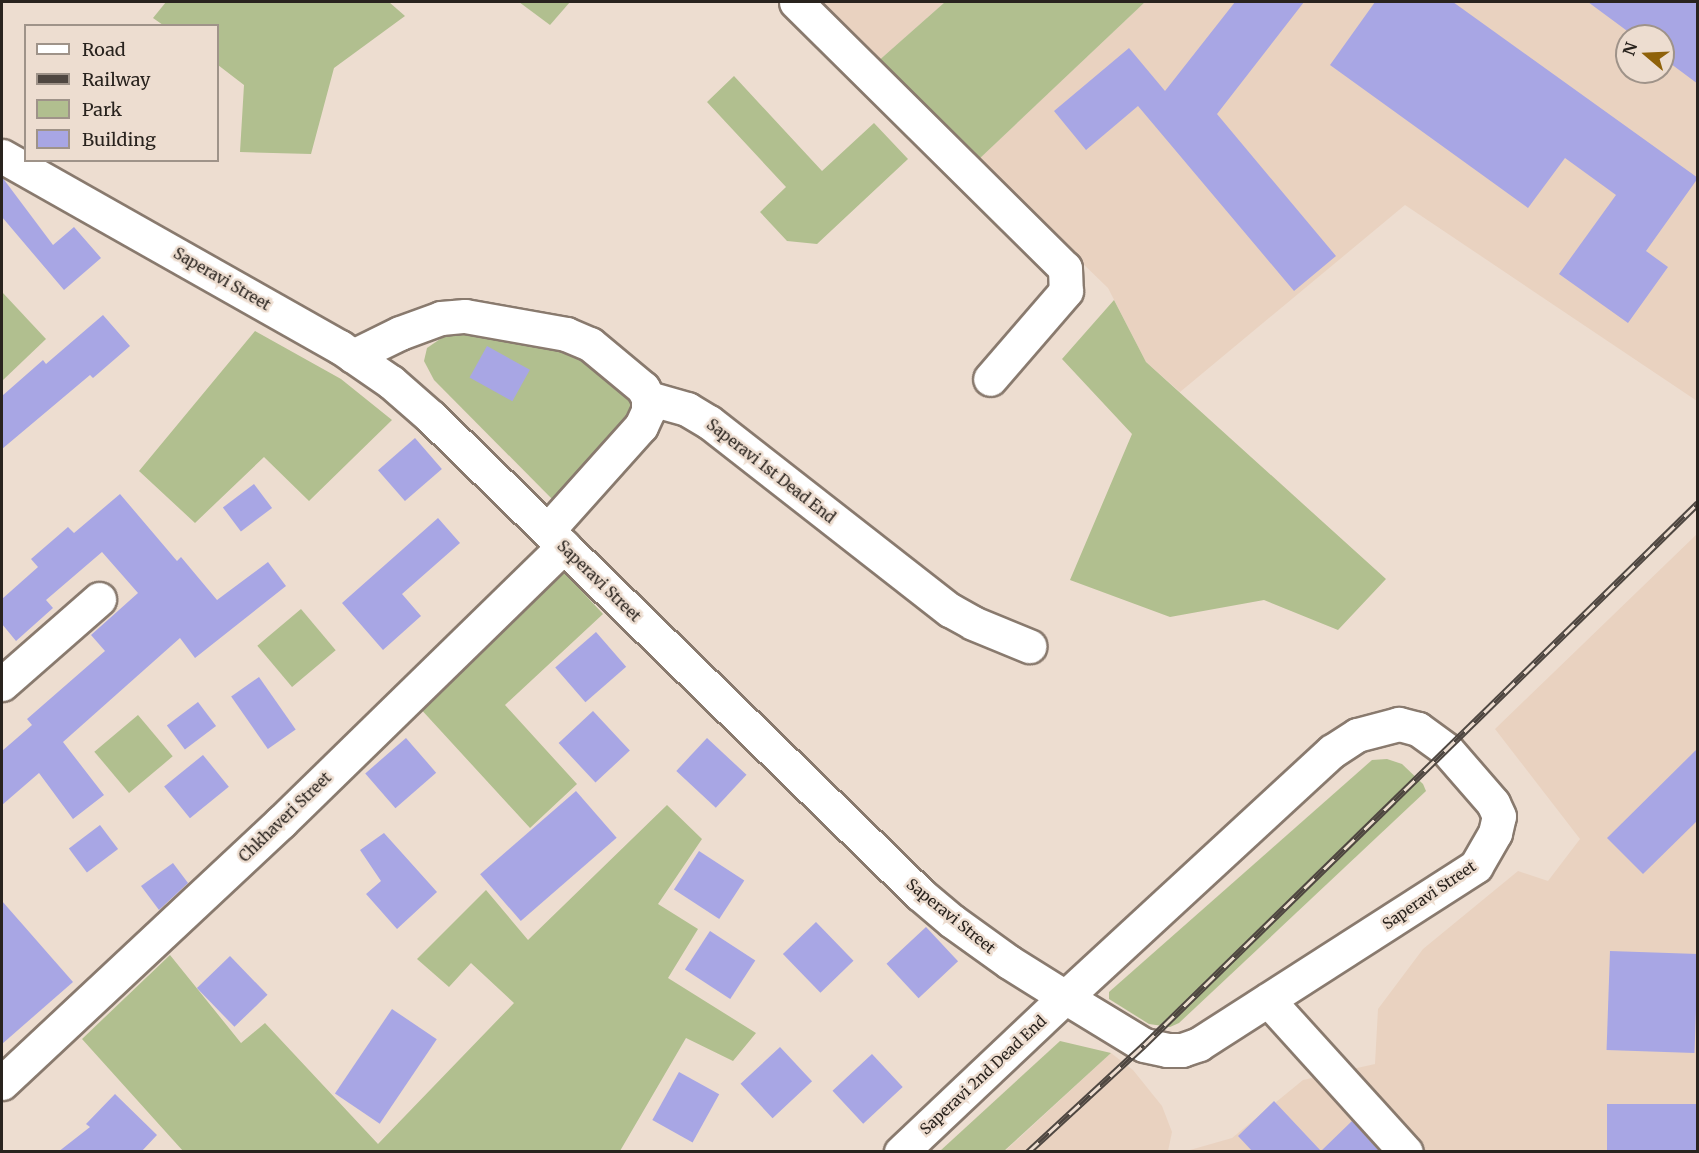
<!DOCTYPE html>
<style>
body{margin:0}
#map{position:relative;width:1699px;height:1153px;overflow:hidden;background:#edddd0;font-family:Merriweather,serif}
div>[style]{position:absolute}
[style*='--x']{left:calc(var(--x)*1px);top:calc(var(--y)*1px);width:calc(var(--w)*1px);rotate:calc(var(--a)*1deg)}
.built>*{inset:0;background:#e9d2c0}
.green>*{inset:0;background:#b1bf8f;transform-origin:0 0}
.building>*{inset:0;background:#a8a6e4;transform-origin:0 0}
.roads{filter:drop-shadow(2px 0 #897a6e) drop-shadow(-2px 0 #897a6e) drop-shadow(0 2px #897a6e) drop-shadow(0 -2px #897a6e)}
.street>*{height:33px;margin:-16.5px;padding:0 16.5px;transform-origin:16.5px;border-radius:16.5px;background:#fff}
.rail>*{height:7px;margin-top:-3.5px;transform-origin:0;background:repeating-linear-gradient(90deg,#edddd0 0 14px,#4f4741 0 28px);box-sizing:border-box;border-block:2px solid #4f4741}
span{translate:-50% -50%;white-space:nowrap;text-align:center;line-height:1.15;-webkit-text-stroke:5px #edddd0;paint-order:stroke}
.street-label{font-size:15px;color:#29231e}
.frame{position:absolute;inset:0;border:3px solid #29231e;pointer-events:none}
.legend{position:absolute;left:24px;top:24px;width:195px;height:138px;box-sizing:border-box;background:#edddd0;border:2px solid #9f9389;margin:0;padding:8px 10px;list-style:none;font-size:18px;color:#29231e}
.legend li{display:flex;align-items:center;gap:12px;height:30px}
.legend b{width:30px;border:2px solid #9f9389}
.north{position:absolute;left:1615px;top:24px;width:60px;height:60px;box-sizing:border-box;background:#edddd0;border:2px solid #9f9389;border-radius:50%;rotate:289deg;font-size:16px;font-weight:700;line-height:24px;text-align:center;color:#29231e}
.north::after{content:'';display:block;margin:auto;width:21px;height:27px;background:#8f620a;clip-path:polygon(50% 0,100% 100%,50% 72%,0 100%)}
</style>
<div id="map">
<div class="built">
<div style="clip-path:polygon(816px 2px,945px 2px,876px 63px)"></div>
<div style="clip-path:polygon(evenodd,1145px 2px,1697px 2px,1697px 401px,1405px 205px,1180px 392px,1146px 362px,1108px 288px,977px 161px,1145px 2px,1627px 36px,1663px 36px,1663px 72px,1627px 72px,1627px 36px)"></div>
<div style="clip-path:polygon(1697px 534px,1697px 1151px,1183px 1152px,1232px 1138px,1303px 1080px,1375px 1064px,1378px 1009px,1423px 949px,1518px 871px,1548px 881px,1580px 839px,1495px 729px)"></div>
<div style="clip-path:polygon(1111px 1053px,1133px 1070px,1162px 1106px,1172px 1132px,1168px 1151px,1004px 1152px)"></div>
</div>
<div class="green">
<div style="clip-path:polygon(166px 2px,389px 2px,405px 16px,334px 68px,311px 154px,240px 152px,244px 85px,218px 65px,218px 26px,163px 25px,153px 18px)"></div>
<div style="clip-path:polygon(519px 2px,570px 2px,550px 25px)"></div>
<div style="clip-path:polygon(945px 2px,1145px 2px,977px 161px,876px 63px)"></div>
<div style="clip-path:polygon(734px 76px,822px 171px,874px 123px,908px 159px,817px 244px,787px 241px,760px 212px,786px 187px,707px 102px)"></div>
<div style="clip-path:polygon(2px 292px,46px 339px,2px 381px)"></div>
<div style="clip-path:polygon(1114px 300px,1146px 362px,1386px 579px,1338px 630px,1264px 600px,1170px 617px,1070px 580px,1132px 434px,1062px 359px)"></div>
<div style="clip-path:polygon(466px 330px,573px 348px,629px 384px,636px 412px,555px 502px,434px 380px,424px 361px,427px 348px,443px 337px)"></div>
<div style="clip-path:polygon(255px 331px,341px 379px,392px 420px,309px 501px,264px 457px,195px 523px,139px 471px)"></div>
<div style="clip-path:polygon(563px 571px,603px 614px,505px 705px,577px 784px,530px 828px,418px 706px)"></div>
<div style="left:301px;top:609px;width:54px;height:57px;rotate:50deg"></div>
<div style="left:138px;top:715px;width:54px;height:57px;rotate:50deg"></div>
<div style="clip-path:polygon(1387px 759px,1402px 764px,1423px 784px,1426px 791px,1179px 1023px,1170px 1027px,1149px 1024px,1109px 999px,1109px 992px,1372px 760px)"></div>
<div style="clip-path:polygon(667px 805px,702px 839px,658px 904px,698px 929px,668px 978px,756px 1033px,733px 1061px,686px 1038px,620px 1151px,183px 1151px,82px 1039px,170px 955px,241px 1043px,265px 1023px,378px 1144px,514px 1003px,471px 963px,449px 987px,417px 959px,486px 890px,528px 940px)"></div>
<div style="clip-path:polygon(1060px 1041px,1111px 1053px,1004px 1151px,940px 1151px)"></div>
</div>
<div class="building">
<div style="clip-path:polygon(1235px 2px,1304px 2px,1217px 114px,1336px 256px,1294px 291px,1138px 106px,1086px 150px,1054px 111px,1129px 48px,1165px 91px)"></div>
<div style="clip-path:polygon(1375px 2px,1453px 2px,1698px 178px,1646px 251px,1668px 267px,1628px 323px,1559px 274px,1616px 195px,1565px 158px,1528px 208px,1330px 65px)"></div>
<div style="clip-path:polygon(1588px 2px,1698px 2px,1698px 84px,1663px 58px,1663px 36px,1634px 36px)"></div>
<div style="clip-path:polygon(2px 177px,53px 245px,74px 227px,101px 258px,64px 290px,2px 217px)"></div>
<div style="clip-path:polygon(103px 315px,130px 346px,93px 378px,90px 375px,2px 449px,2px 396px,43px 360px,46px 364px)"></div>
<div style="left:487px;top:346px;width:49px;height:36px;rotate:29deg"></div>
<div style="left:415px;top:438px;width:41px;height:49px;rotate:49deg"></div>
<div style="left:254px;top:484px;width:30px;height:39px;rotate:53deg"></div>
<div style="clip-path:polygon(120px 494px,177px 561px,181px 557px,217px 600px,268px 562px,286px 586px,195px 658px,180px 638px,63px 742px,104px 795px,73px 819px,39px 773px,2px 805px,2px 751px,32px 725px,27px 719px,105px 651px,91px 635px,138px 593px,102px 552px,46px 600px,53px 608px,16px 641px,2px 624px,2px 599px,38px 567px,31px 559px,68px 527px,74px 533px)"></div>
<div style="clip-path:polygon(438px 518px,460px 543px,402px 594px,421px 616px,383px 650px,342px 603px)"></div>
<div style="left:596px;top:632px;width:46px;height:54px;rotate:49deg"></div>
<div style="left:259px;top:677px;width:64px;height:34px;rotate:55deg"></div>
<div style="left:198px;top:702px;width:30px;height:39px;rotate:53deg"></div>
<div style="left:593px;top:711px;width:54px;height:47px;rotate:47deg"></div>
<div style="left:406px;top:738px;width:46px;height:54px;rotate:49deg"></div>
<div style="left:707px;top:738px;width:54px;height:45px;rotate:43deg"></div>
<div style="clip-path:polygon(1698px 748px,1698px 820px,1643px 874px,1607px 838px)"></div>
<div style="left:203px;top:755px;width:41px;height:50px;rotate:51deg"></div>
<div style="left:576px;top:791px;width:62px;height:127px;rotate:49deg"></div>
<div style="left:100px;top:825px;width:30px;height:39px;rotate:53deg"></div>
<div style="clip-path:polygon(384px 833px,437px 892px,397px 929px,366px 894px,381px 881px,360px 850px)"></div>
<div style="left:699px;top:851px;width:54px;height:46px;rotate:33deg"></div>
<div style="clip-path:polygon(173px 863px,188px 883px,159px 910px,141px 886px)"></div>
<div style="clip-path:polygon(2px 901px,73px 982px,2px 1044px)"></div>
<div style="left:816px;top:922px;width:54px;height:46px;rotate:46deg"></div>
<div style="left:926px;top:927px;width:47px;height:54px;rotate:47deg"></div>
<div style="left:710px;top:931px;width:54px;height:46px;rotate:33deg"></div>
<div style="left:1610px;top:951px;width:88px;height:99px;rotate:2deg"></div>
<div style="left:230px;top:956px;width:54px;height:46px;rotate:46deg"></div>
<div style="left:392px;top:1009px;width:54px;height:102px;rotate:34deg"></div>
<div style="left:780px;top:1047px;width:47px;height:54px;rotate:47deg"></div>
<div style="left:872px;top:1054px;width:45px;height:54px;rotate:47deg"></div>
<div style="left:679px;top:1072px;width:46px;height:55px;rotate:29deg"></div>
<div style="clip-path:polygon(115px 1094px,157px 1135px,141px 1152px,58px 1152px,90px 1127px,86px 1124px)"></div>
<div style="clip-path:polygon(1274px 1101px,1321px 1151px,1352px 1121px,1380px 1152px,1253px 1152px,1238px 1136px)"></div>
<div style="left:1607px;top:1104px;width:91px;height:48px"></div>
</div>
<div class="roads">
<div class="street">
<div style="--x:796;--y:2;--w:378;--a:44.7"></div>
<div style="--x:1065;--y:268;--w:23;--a:88"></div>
<div style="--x:1066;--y:291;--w:116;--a:130.8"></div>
<div style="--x:2;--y:156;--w:388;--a:29.5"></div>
<div style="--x:340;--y:347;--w:62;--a:34.5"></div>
<div style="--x:391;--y:382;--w:53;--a:41.2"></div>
<div style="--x:431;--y:417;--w:683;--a:44.29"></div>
<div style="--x:920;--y:894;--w:42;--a:40.2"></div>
<div style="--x:952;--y:921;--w:70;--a:35.7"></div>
<div style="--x:1009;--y:962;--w:66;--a:32"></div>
<div style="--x:1065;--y:997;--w:92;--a:31.3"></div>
<div style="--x:1144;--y:1045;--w:24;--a:12"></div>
<div style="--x:1167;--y:1050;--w:15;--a:0"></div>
<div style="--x:1182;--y:1050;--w:18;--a:-19"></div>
<div style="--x:1199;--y:1044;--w:329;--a:-32.7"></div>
<div style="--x:1476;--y:866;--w:38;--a:-60"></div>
<div style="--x:1495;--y:833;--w:17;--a:-77"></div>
<div style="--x:1499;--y:816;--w:14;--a:-115"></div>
<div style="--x:1493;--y:803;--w:70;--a:-131"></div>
<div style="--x:1447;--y:750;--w:36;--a:-144"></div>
<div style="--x:1418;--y:729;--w:20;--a:-165"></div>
<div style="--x:1399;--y:724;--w:43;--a:165.3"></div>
<div style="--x:1357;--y:735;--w:30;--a:147"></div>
<div style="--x:1332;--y:751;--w:363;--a:137.3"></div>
<div style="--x:1065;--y:997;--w:226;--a:136.6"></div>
<div style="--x:353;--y:356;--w:52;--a:-26.1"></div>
<div style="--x:400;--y:333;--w:44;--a:-20.1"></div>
<div style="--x:441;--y:318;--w:24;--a:-5"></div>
<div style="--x:465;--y:316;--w:103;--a:10.1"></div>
<div style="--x:566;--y:334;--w:26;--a:23"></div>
<div style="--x:590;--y:344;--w:69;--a:39.7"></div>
<div style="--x:643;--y:388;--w:11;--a:63"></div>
<div style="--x:648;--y:398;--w:13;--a:90"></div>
<div style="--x:648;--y:411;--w:17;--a:115"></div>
<div style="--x:641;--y:426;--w:140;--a:131.8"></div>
<div style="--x:648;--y:398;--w:41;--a:15.8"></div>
<div style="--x:687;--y:409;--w:26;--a:31"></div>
<div style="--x:709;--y:422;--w:306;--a:38"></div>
<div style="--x:950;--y:610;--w:26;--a:29"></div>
<div style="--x:973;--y:623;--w:61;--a:22.3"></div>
<div style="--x:2;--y:684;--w:129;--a:-41.2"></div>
<div style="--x:1268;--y:1000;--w:205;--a:47.8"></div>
<div style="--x:2;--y:1083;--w:382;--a:-43.1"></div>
<div style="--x:281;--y:822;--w:395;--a:-44.3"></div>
</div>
</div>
<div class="rail">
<div style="--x:1028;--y:1152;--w:158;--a:-42.7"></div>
<div style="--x:1144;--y:1045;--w:775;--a:-44.37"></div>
</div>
<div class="street-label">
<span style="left:222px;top:279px;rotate:30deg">Saperavi Street</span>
<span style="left:771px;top:471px;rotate:38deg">Saperavi 1st Dead End</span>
<span style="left:599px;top:581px;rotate:44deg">Saperavi Street</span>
<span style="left:285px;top:817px;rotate:-44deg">Chkhaveri Street</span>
<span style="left:1429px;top:895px;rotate:-34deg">Saperavi Street</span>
<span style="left:951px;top:916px;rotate:39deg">Saperavi Street</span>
<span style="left:983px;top:1075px;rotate:-43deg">Saperavi 2nd Dead End</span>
</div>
<div class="frame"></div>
<ul class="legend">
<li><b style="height:8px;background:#fff"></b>Road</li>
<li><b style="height:8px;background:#4f4741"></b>Railway</li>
<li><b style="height:16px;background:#b1bf8f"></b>Park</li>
<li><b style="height:16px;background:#a8a6e4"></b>Building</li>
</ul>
<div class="north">N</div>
</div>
